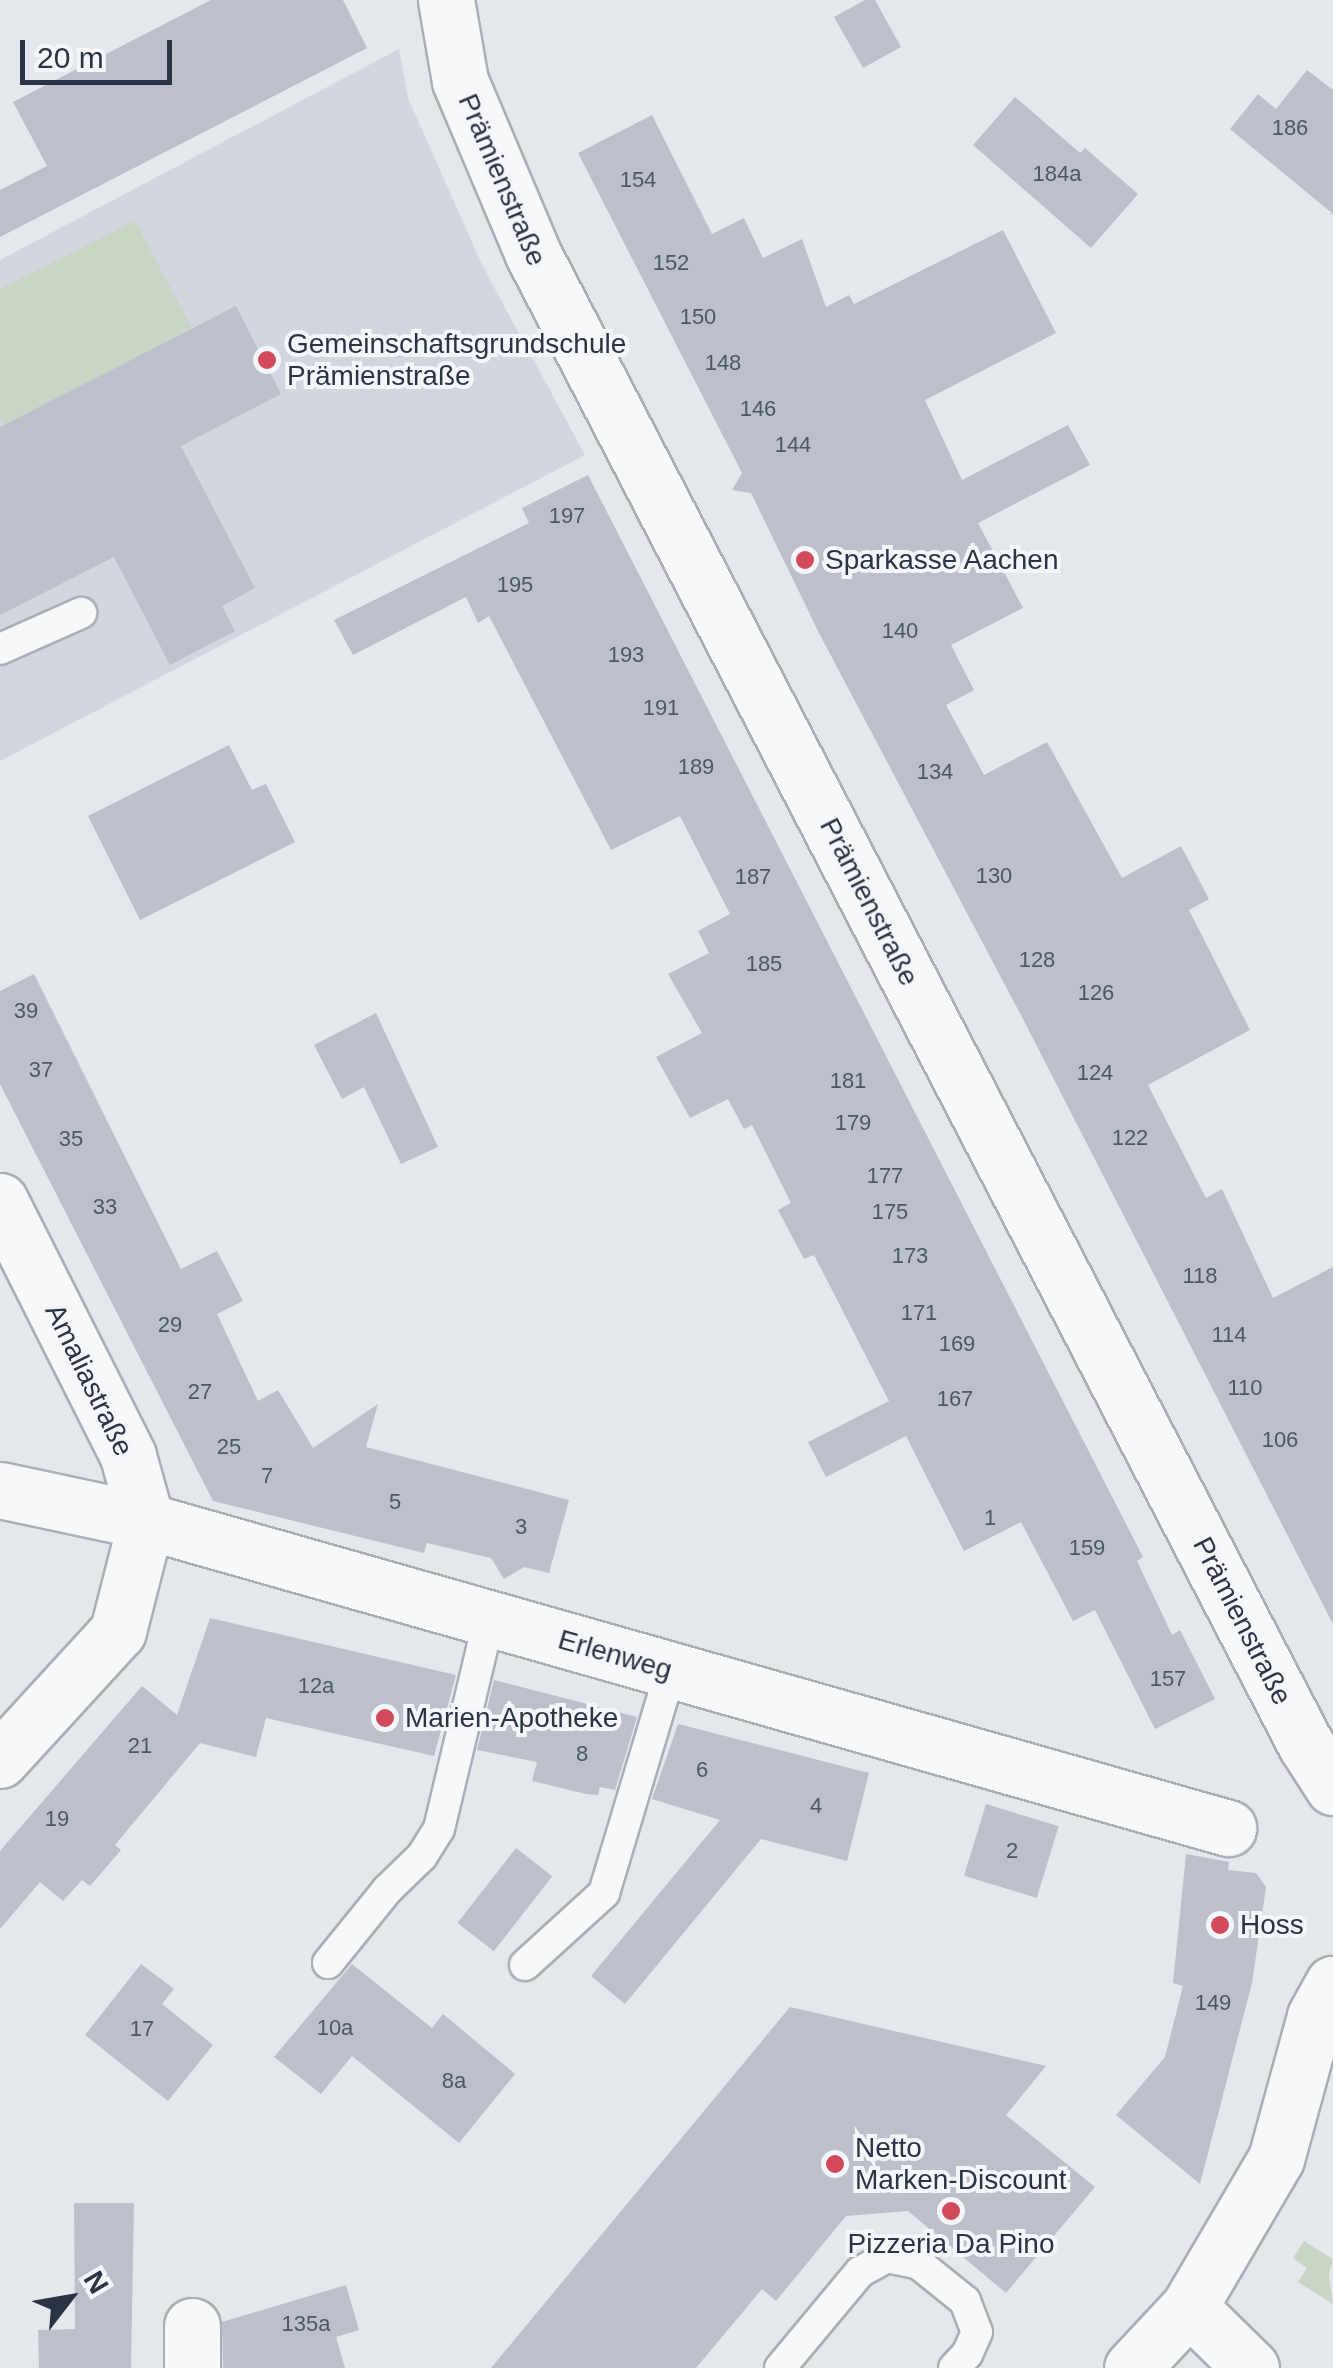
<!DOCTYPE html>
<meta charset="utf-8">
<style>
body{margin:0}
#map{position:relative;width:1333px;height:2368px;overflow:hidden;background:#e4e7ec;font-family:Helvetica,sans-serif}
div>[style]{position:absolute}
[style*='--x']{left:calc(var(--x)*1px);top:calc(var(--y)*1px);width:calc(var(--w)*1px);rotate:calc(var(--a)*1deg)}
.built>*{inset:0;background:#d2d6de}
.green>*{inset:0;background:#c9d6c5}
.building>*{inset:0;background:#bbc0ca;transform-origin:0 0}
.roads{filter:drop-shadow(2px 0 #a9aeb7) drop-shadow(-2px 0 #a9aeb7) drop-shadow(0 2px #a9aeb7) drop-shadow(0 -2px #a9aeb7)}
.service>*{height:30px;margin:-15px;padding:0 15px;transform-origin:15px;border-radius:15px;background:#f7f8fa}
.minor>*{height:55px;margin:-27.5px;padding:0 27.5px;transform-origin:27.5px;border-radius:27.5px;background:#f7f8fa}
.tertiary>*{height:55px;margin:-27.5px;padding:0 27.5px;transform-origin:27.5px;border-radius:27.5px;background:#f7f8fa}
.dots>*{width:28px;height:28px;translate:-50% -50%;box-sizing:border-box;border:5px solid #f4f6f9;border-radius:50%}
span{translate:-50% -50%;white-space:nowrap;text-align:center;line-height:1.15;-webkit-text-stroke:8px #f4f6f9;paint-order:stroke}
.number-label{font-size:22px;color:#4f5766}
.number-label span{-webkit-text-stroke-width:0}
.street-label{font-size:28px;color:#2b3445}
.poi-label{font-size:28px;color:#2b3445}
.left{translate:0 -50%;text-align:left}
.north{position:absolute;left:20px;top:2248px;width:100px;height:100px;-webkit-text-stroke:8px #f4f6f9;paint-order:stroke;rotate:59deg;font-size:28px;font-weight:700;line-height:40px;text-align:center;color:#2b3445}
.north::after{content:'';display:block;margin:auto;width:35px;height:45px;background:#2b3445;clip-path:polygon(50% 0,100% 100%,50% 72%,0 100%)}
.scale{position:absolute;left:20px;top:40px;width:152px;height:45px;box-sizing:border-box;border:5px solid #2b3445;border-top:0;padding-left:12px;font-size:30px;line-height:35px;white-space:nowrap;color:#2b3445;-webkit-text-stroke:8px #f4f6f9;paint-order:stroke}
</style>
<div id="map">
<div class="built">
<div style="clip-path:polygon(399px 49px,408px 98px,482px 265px,585px 455px,0 761px,0 260px)"></div>
</div>
<div class="green">
<div style="clip-path:polygon(135px 221px,192px 328px,4px 425px,0 416px,0 289px)"></div>
<div style="clip-path:polygon(1304px 2241px,1333px 2259px,1329px 2274px,1333px 2304px,1298px 2282px,1307px 2268px,1293px 2258px)"></div>
</div>
<div class="building">
<div style="clip-path:polygon(211px 0,343px 0,367px 48px,0 237px,0 190px,47px 166px,13px 102px)"></div>
<div style="clip-path:polygon(865px 0,875px 0,901px 47px,863px 68px,834px 17px)"></div>
<div style="clip-path:polygon(1307px 70px,1333px 90px,1333px 214px,1230px 129px,1258px 94px,1276px 109px)"></div>
<div style="clip-path:polygon(1015px 97px,1080px 153px,1085px 148px,1138px 194px,1091px 248px,973px 145px)"></div>
<div style="clip-path:polygon(652px 115px,712px 234px,744px 218px,763px 258px,802px 239px,826px 307px,849px 295px,854px 304px,1003px 230px,1056px 333px,925px 400px,962px 480px,1068px 425px,1090px 465px,978px 523px,1023px 608px,951px 645px,974px 690px,946px 705px,984px 775px,1047px 742px,1122px 878px,1181px 846px,1209px 899px,1189px 910px,1250px 1030px,1148px 1085px,1206px 1198px,1222px 1189px,1273px 1298px,1333px 1267px,1333px 1624px,1024px 1021px,819px 633px,751px 493px,732px 490px,742px 473px,578px 153px)"></div>
<div style="clip-path:polygon(236px 306px,281px 394px,181px 446px,255px 588px,222px 606px,235px 631px,170px 665px,114px 557px,0 615px,0 427px)"></div>
<div style="clip-path:polygon(588px 475px,1143px 1557px,1137px 1561px,1172px 1635px,1180px 1630px,1215px 1699px,1155px 1729px,1095px 1610px,1073px 1621px,1021px 1522px,964px 1551px,906px 1436px,826px 1477px,808px 1442px,889px 1401px,814px 1255px,804px 1259px,778px 1210px,791px 1203px,752px 1125px,744px 1129px,728px 1099px,690px 1118px,656px 1057px,702px 1033px,668px 974px,709px 953px,698px 931px,730px 914px,680px 816px,611px 850px,489px 616px,478px 623px,466px 597px,353px 655px,334px 620px,529px 523px,522px 508px)"></div>
<div style="clip-path:polygon(229px 745px,252px 790px,266px 784px,295px 842px,140px 920px,88px 816px)"></div>
<div style="clip-path:polygon(34px 974px,181px 1269px,217px 1251px,243px 1301px,217px 1314px,258px 1401px,278px 1390px,313px 1448px,378px 1404px,366px 1447px,569px 1500px,549px 1573px,524px 1567px,504px 1579px,491px 1558px,427px 1543px,424px 1553px,213px 1501px,0 1084px,0 991px)"></div>
<div style="clip-path:polygon(376px 1013px,438px 1147px,401px 1164px,364px 1087px,342px 1099px,314px 1045px)"></div>
<div style="clip-path:polygon(210px 1618px,456px 1675px,434px 1756px,266px 1718px,256px 1757px,200px 1743px,115px 1845px,121px 1850px,90px 1886px,82px 1880px,63px 1901px,40px 1882px,0 1929px,0 1851px,142px 1686px,177px 1715px)"></div>
<div style="clip-path:polygon(494px 1680px,637px 1717px,615px 1790px,600px 1787px,598px 1795px,586px 1794px,532px 1781px,537px 1762px,477px 1750px)"></div>
<div style="clip-path:polygon(678px 1724px,869px 1773px,847px 1861px,761px 1839px,625px 2004px,591px 1976px,720px 1820px,652px 1799px)"></div>
<div style="left:986px;top:1804px;width:76px;height:75px;rotate:17deg"></div>
<div style="left:516px;top:1848px;width:46px;height:95px;rotate:38deg"></div>
<div style="clip-path:polygon(1186px 1854px,1229px 1862px,1228px 1870px,1256px 1873px,1266px 1887px,1252px 1983px,1200px 2184px,1116px 2115px,1165px 2057px,1183px 1986px,1173px 1983px)"></div>
<div style="clip-path:polygon(141px 1964px,174px 1989px,162px 2004px,213px 2045px,168px 2101px,85px 2035px)"></div>
<div style="clip-path:polygon(352px 1964px,432px 2028px,443px 2014px,515px 2074px,459px 2143px,352px 2056px,321px 2094px,274px 2057px)"></div>
<div style="clip-path:polygon(790px 2007px,1046px 2066px,1006px 2115px,1095px 2187px,1006px 2293px,908px 2211px,846px 2216px,776px 2301px,762px 2289px,696px 2368px,491px 2368px)"></div>
<div style="clip-path:polygon(74px 2203px,134px 2203px,131px 2368px,39px 2368px,38px 2330px,75px 2329px)"></div>
<div style="clip-path:polygon(346px 2285px,359px 2330px,336px 2337px,345px 2368px,223px 2368px,222px 2322px)"></div>
</div>
<div class="roads">
<div class="service">
<div style="--x:0;--y:649;--w:89;--a:-24"></div>
<div style="--x:328;--y:1963;--w:95;--a:-51"></div>
<div style="--x:388;--y:1889;--w:47;--a:-44.1"></div>
<div style="--x:422;--y:1856;--w:32;--a:-58"></div>
<div style="--x:439;--y:1829;--w:216;--a:-76.6"></div>
<div style="--x:525;--y:1965;--w:107;--a:-42.3"></div>
<div style="--x:604;--y:1893;--w:233;--a:-73.3"></div>
<div style="--x:780;--y:2368;--w:125;--a:-50.2"></div>
<div style="--x:860;--y:2272;--w:31;--a:-29"></div>
<div style="--x:887;--y:2257;--w:33;--a:12"></div>
<div style="--x:919;--y:2264;--w:59;--a:38.8"></div>
<div style="--x:965;--y:2301;--w:33;--a:69"></div>
<div style="--x:977;--y:2332;--w:24;--a:114"></div>
<div style="--x:967;--y:2354;--w:19;--a:133"></div>
</div>
<div class="minor">
<div style="--x:446;--y:0;--w:82;--a:80.2"></div>
<div style="--x:460;--y:81;--w:188;--a:67.1"></div>
<div style="--x:533;--y:254;--w:1679;--a:62.6"></div>
<div style="--x:1306;--y:1745;--w:50;--a:57.3"></div>
<div style="--x:0;--y:1201;--w:285;--a:63.3"></div>
<div style="--x:128;--y:1456;--w:67;--a:74.5"></div>
<div style="--x:146;--y:1521;--w:114;--a:104.3"></div>
<div style="--x:118;--y:1631;--w:175;--a:132.5"></div>
<div style="--x:0;--y:1490;--w:149;--a:12"></div>
<div style="--x:146;--y:1521;--w:1125;--a:15.84"></div>
<div style="--x:1189;--y:2307;--w:87;--a:44.5"></div>
<div style="--x:192;--y:2326;--w:42;--a:90"></div>
</div>
<div class="tertiary">
<div style="--x:1132;--y:2368;--w:83;--a:-46.9"></div>
<div style="--x:1189;--y:2307;--w:172;--a:-59.6"></div>
<div style="--x:1276;--y:2159;--w:148;--a:-74.7"></div>
<div style="--x:1315;--y:2016;--w:37;--a:-61"></div>
</div>
</div>
<div class="dots">
<div style="left:267px;top:360px;background:#d1495b"></div>
<div style="left:805px;top:560px;background:#d1495b"></div>
<div style="left:385px;top:1718px;background:#d1495b"></div>
<div style="left:1220px;top:1925px;background:#d1495b"></div>
<div style="left:835px;top:2164px;background:#d1495b"></div>
<div style="left:951px;top:2211px;background:#d1495b"></div>
</div>
<div class="number-label">
<span style="left:1290px;top:128px">186</span>
<span style="left:1057px;top:174px">184a</span>
<span style="left:638px;top:180px">154</span>
<span style="left:671px;top:263px">152</span>
<span style="left:698px;top:317px">150</span>
<span style="left:723px;top:363px">148</span>
<span style="left:758px;top:409px">146</span>
<span style="left:793px;top:445px">144</span>
<span style="left:567px;top:516px">197</span>
<span style="left:515px;top:585px">195</span>
<span style="left:900px;top:631px">140</span>
<span style="left:626px;top:655px">193</span>
<span style="left:661px;top:708px">191</span>
<span style="left:696px;top:767px">189</span>
<span style="left:935px;top:772px">134</span>
<span style="left:994px;top:876px">130</span>
<span style="left:753px;top:877px">187</span>
<span style="left:1037px;top:960px">128</span>
<span style="left:764px;top:964px">185</span>
<span style="left:1096px;top:993px">126</span>
<span style="left:26px;top:1011px">39</span>
<span style="left:41px;top:1070px">37</span>
<span style="left:1095px;top:1073px">124</span>
<span style="left:848px;top:1081px">181</span>
<span style="left:853px;top:1123px">179</span>
<span style="left:1130px;top:1138px">122</span>
<span style="left:71px;top:1139px">35</span>
<span style="left:885px;top:1176px">177</span>
<span style="left:105px;top:1207px">33</span>
<span style="left:890px;top:1212px">175</span>
<span style="left:910px;top:1256px">173</span>
<span style="left:1200px;top:1276px">118</span>
<span style="left:919px;top:1313px">171</span>
<span style="left:170px;top:1325px">29</span>
<span style="left:1229px;top:1335px">114</span>
<span style="left:957px;top:1344px">169</span>
<span style="left:1245px;top:1388px">110</span>
<span style="left:200px;top:1392px">27</span>
<span style="left:955px;top:1399px">167</span>
<span style="left:1280px;top:1440px">106</span>
<span style="left:229px;top:1447px">25</span>
<span style="left:267px;top:1476px">7</span>
<span style="left:395px;top:1502px">5</span>
<span style="left:990px;top:1518px">1</span>
<span style="left:521px;top:1527px">3</span>
<span style="left:1087px;top:1548px">159</span>
<span style="left:1168px;top:1679px">157</span>
<span style="left:316px;top:1686px">12a</span>
<span style="left:140px;top:1746px">21</span>
<span style="left:582px;top:1754px">8</span>
<span style="left:702px;top:1770px">6</span>
<span style="left:816px;top:1806px">4</span>
<span style="left:57px;top:1819px">19</span>
<span style="left:1012px;top:1851px">2</span>
<span style="left:1213px;top:2003px">149</span>
<span style="left:335px;top:2028px">10a</span>
<span style="left:142px;top:2029px">17</span>
<span style="left:454px;top:2081px">8a</span>
<span style="left:306px;top:2324px">135a</span>
</div>
<div class="street-label">
<span style="left:502px;top:180px;rotate:67deg">Prämienstraße</span>
<span style="left:869px;top:902px;rotate:63deg">Prämienstraße</span>
<span style="left:89px;top:1380px;rotate:64deg">Amaliastraße</span>
<span style="left:1242px;top:1621px;rotate:63deg">Prämienstraße</span>
<span style="left:615px;top:1655px;rotate:16deg">Erlenweg</span>
</div>
<div class="poi-label">
<span class="left" style="left:287px;top:360px">Gemeinschaftsgrundschule<br>Prämienstraße</span>
<span class="left" style="left:825px;top:560px">Sparkasse Aachen</span>
<span class="left" style="left:405px;top:1718px">Marien-Apotheke</span>
<span class="left" style="left:1240px;top:1925px">Hoss</span>
<span class="left" style="left:855px;top:2164px">Netto<br>Marken-Discount</span>
<span style="left:951px;top:2244px">Pizzeria Da Pino</span>
</div>
<div class="north">N</div>
<div class="scale">20 m</div>
</div>
